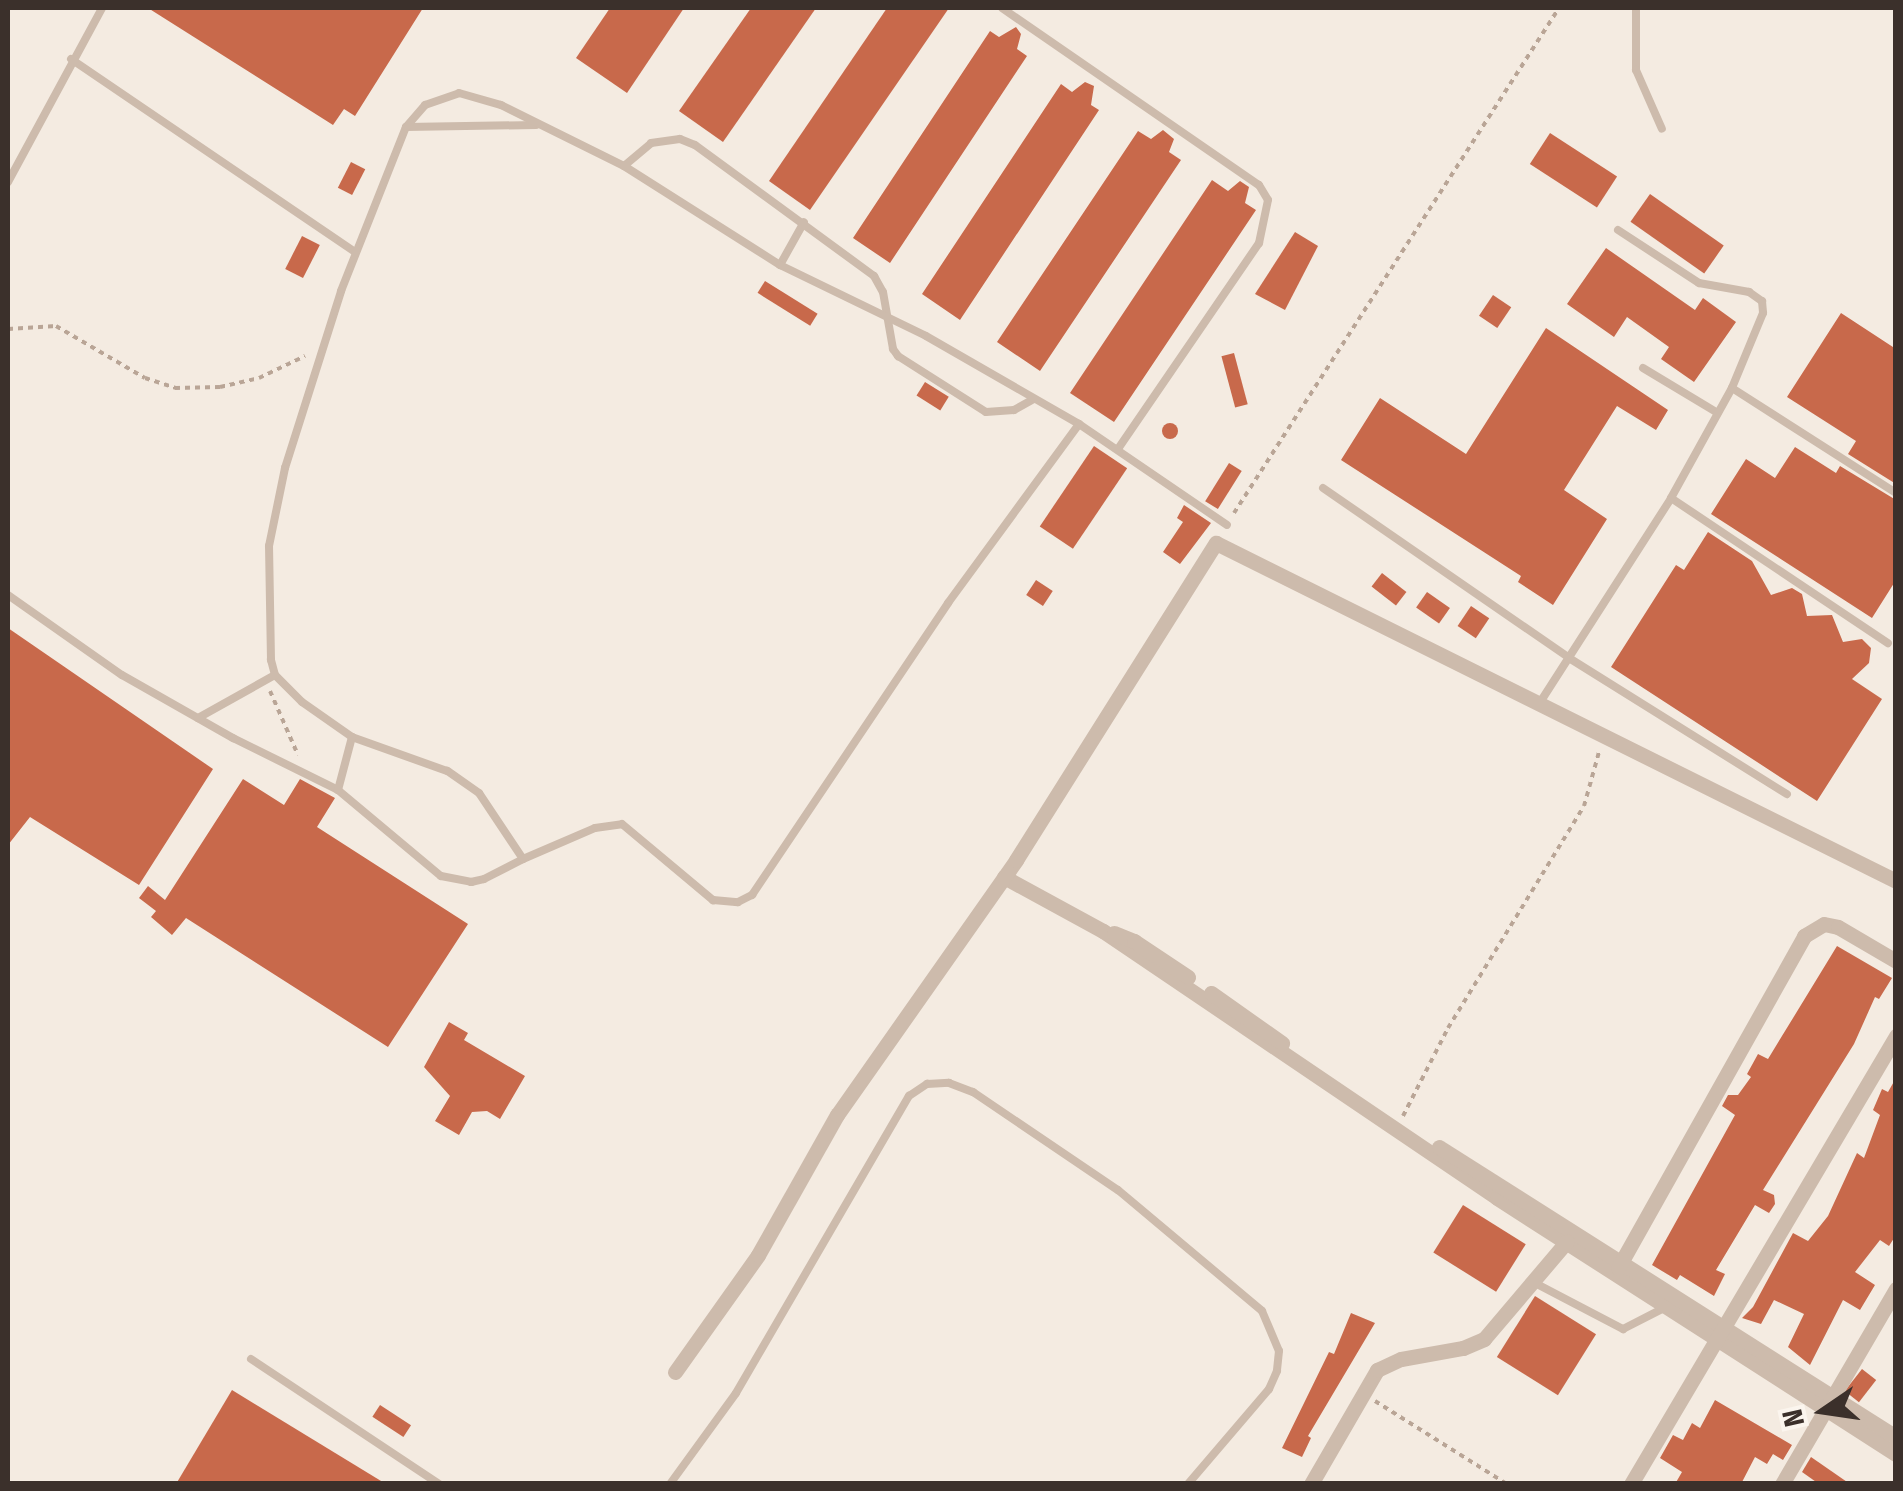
<!DOCTYPE html>
<style>
body{margin:0}
#map{position:relative;width:1903px;height:1491px;overflow:hidden;background:#f4ebe1;font-family:"Fira Sans Condensed",sans-serif}
div>[style]{position:absolute}
[style*='--x']{left:calc(var(--x)*1px);top:calc(var(--y)*1px);width:calc(var(--w)*1px);rotate:calc(var(--a)*1deg)}
.building>*{inset:0;background:#c8694b;transform-origin:0 0}
.round{border-radius:50%}
.path>*{height:4px;margin-top:-2px;transform-origin:0;background:repeating-linear-gradient(90deg,#b9a596 0 5px,transparent 0 10px)}
.service>*{height:8px;margin:-4px;padding:0 4px;transform-origin:4px;border-radius:4px;background:#cdbbac}
.minor>*{height:15px;margin:-7.5px;padding:0 7.5px;transform-origin:7.5px;border-radius:7.5px;background:#cdbbac}
span{translate:-50% -50%;white-space:nowrap;text-align:center;line-height:1.15;-webkit-text-stroke:9px #fbf5ee;paint-order:stroke}
.frame{position:absolute;inset:0;border:10px solid #3b302b;pointer-events:none}
.north{position:absolute;left:1773px;top:1361px;width:100px;height:100px;-webkit-text-stroke:8px #fbf5ee;paint-order:stroke;rotate:257deg;font-size:28px;font-weight:700;line-height:40px;text-align:center;color:#3b302b}
.north::after{content:'';display:block;margin:auto;width:35px;height:45px;background:#3b302b;clip-path:polygon(50% 0,100% 100%,50% 72%,0 100%)}
</style>
<div id="map">
<div class="building">
<div style="clip-path:polygon(148px 8px,423px 8px,355px 116px,344px 109px,333px 125px)"></div>
<div style="clip-path:polygon(610px 8px,684px 8px,627px 93px,576px 58px)"></div>
<div style="clip-path:polygon(751px 8px,816px 8px,723px 142px,679px 111px)"></div>
<div style="clip-path:polygon(887px 8px,949px 8px,810px 210px,769px 181px)"></div>
<div style="clip-path:polygon(1016px 27px,1021px 34px,1017px 49px,1027px 56px,890px 263px,853px 238px,990px 31px,999px 37px)"></div>
<div style="clip-path:polygon(1085px 82px,1094px 86px,1091px 105px,1099px 110px,960px 320px,922px 294px,1061px 84px,1072px 92px)"></div>
<div style="clip-path:polygon(1163px 130px,1174px 139px,1169px 152px,1181px 160px,1040px 371px,997px 342px,1138px 131px,1151px 139px)"></div>
<div style="left:1550px;top:133px;width:80px;height:37px;rotate:33deg"></div>
<div style="left:351px;top:162px;width:16px;height:29px;rotate:27deg"></div>
<div style="clip-path:polygon(1212px 180px,1228px 191px,1240px 181px,1249px 187px,1245px 203px,1256px 210px,1114px 422px,1070px 393px)"></div>
<div style="left:1650px;top:194px;width:90px;height:34px;rotate:35deg"></div>
<div style="clip-path:polygon(1295px 232px,1318px 246px,1285px 310px,1255px 294px)"></div>
<div style="left:302px;top:236px;width:20px;height:37px;rotate:27deg"></div>
<div style="clip-path:polygon(1606px 248px,1695px 310px,1703px 298px,1736px 322px,1694px 382px,1661px 359px,1669px 347px,1627px 317px,1614px 337px,1567px 304px)"></div>
<div style="left:765px;top:281px;width:62px;height:14px;rotate:32deg"></div>
<div style="left:1493px;top:295px;width:22px;height:25px;rotate:34deg"></div>
<div style="clip-path:polygon(1841px 313px,1896px 349px,1896px 484px,1848px 454px,1856px 441px,1787px 397px)"></div>
<div style="clip-path:polygon(1546px 328px,1668px 410px,1656px 430px,1617px 406px,1564px 490px,1607px 519px,1553px 605px,1518px 582px,1521px 576px,1341px 460px,1380px 398px,1466px 454px)"></div>
<div style="left:1234px;top:353px;width:53px;height:13px;rotate:75deg"></div>
<div style="left:925px;top:382px;width:28px;height:16px;rotate:32deg"></div>
<div class="round" style="left:1162px;top:423px;width:16px;height:16px"></div>
<div style="left:1094px;top:446px;width:40px;height:97px;rotate:34deg"></div>
<div style="clip-path:polygon(1795px 447px,1836px 473px,1840px 466px,1896px 500px,1896px 580px,1872px 618px,1711px 514px,1746px 459px,1775px 478px)"></div>
<div style="left:1229px;top:463px;width:15px;height:45px;rotate:32deg"></div>
<div style="clip-path:polygon(1184px 505px,1211px 523px,1180px 564px,1163px 552px,1183px 522px,1177px 518px)"></div>
<div style="clip-path:polygon(1708px 532px,1752px 561px,1771px 595px,1792px 588px,1802px 594px,1807px 616px,1832px 615px,1843px 642px,1862px 639px,1871px 648px,1869px 663px,1852px 679px,1882px 699px,1817px 801px,1611px 667px,1676px 565px,1684px 570px)"></div>
<div style="left:1382px;top:573px;width:31px;height:17px;rotate:38deg"></div>
<div style="left:1036px;top:580px;width:20px;height:18px;rotate:33deg"></div>
<div style="left:1427px;top:592px;width:28px;height:19px;rotate:35deg"></div>
<div style="left:1471px;top:606px;width:22px;height:24px;rotate:34deg"></div>
<div style="clip-path:polygon(8px 628px,213px 769px,139px 885px,30px 817px,8px 845px)"></div>
<div style="clip-path:polygon(243px 779px,284px 805px,300px 779px,335px 798px,317px 827px,468px 924px,388px 1047px,186px 918px,172px 935px,151px 917px,156px 911px,139px 898px,148px 886px,165px 900px)"></div>
<div style="clip-path:polygon(1837px 946px,1892px 978px,1879px 999px,1875px 997px,1854px 1044px,1763px 1190px,1774px 1195px,1775px 1204px,1769px 1213px,1755px 1205px,1716px 1270px,1725px 1274px,1714px 1296px,1680px 1275px,1677px 1280px,1652px 1265px,1735px 1115px,1722px 1106px,1728px 1095px,1738px 1095px,1751px 1077px,1747px 1074px,1758px 1054px,1768px 1059px)"></div>
<div style="clip-path:polygon(449px 1022px,468px 1033px,464px 1040px,525px 1076px,500px 1119px,487px 1111px,472px 1112px,459px 1135px,435px 1121px,450px 1096px,424px 1067px)"></div>
<div style="clip-path:polygon(1896px 1078px,1896px 1235px,1889px 1246px,1880px 1240px,1855px 1272px,1875px 1285px,1860px 1310px,1843px 1300px,1810px 1365px,1788px 1347px,1804px 1314px,1774px 1300px,1761px 1324px,1742px 1318px,1753px 1307px,1793px 1233px,1808px 1241px,1828px 1216px,1857px 1153px,1864px 1158px,1880px 1115px,1873px 1110px,1882px 1089px,1888px 1092px)"></div>
<div style="left:1463px;top:1205px;width:74px;height:56px;rotate:32deg"></div>
<div style="left:1535px;top:1296px;width:72px;height:72px;rotate:32deg"></div>
<div style="clip-path:polygon(1351px 1313px,1375px 1323px,1308px 1436px,1311px 1438px,1302px 1457px,1282px 1448px,1329px 1352px,1334px 1354px)"></div>
<div style="left:1862px;top:1369px;width:18px;height:28px;rotate:38deg"></div>
<div style="clip-path:polygon(232px 1390px,386px 1484px,176px 1484px)"></div>
<div style="clip-path:polygon(1715px 1400px,1792px 1445px,1783px 1460px,1773px 1454px,1767px 1464px,1755px 1457px,1741px 1484px,1675px 1484px,1682px 1472px,1660px 1458px,1673px 1435px,1683px 1440px,1692px 1423px,1700px 1428px)"></div>
<div style="left:380px;top:1405px;width:37px;height:14px;rotate:33deg"></div>
<div style="clip-path:polygon(1811px 1457px,1850px 1484px,1819px 1484px,1802px 1472px)"></div>
</div>
<div class="path">
<div style="--x:8;--y:329;--w:48;--a:-3.6"></div>
<div style="--x:56;--y:326;--w:103;--a:30.3"></div>
<div style="--x:145;--y:378;--w:32;--a:18"></div>
<div style="--x:175;--y:388;--w:45;--a:-1.3"></div>
<div style="--x:220;--y:387;--w:40;--a:-13"></div>
<div style="--x:259;--y:378;--w:51;--a:-25.6"></div>
<div style="--x:1234;--y:513;--w:601;--a:-57.24"></div>
<div style="--x:270;--y:691;--w:70;--a:66.4"></div>
<div style="--x:1403;--y:1116;--w:99;--a:-62.9"></div>
<div style="--x:1448;--y:1028;--w:260;--a:-58.5"></div>
<div style="--x:1584;--y:806;--w:56;--a:-74.5"></div>
<div style="--x:1375;--y:1401;--w:156;--a:32.2"></div>
</div>
<div class="service">
<div style="--x:1002;--y:8;--w:312;--a:34.6"></div>
<div style="--x:1259;--y:185;--w:17;--a:59"></div>
<div style="--x:1268;--y:200;--w:44;--a:101.8"></div>
<div style="--x:1259;--y:243;--w:250;--a:124.4"></div>
<div style="--x:1636;--y:8;--w:62;--a:90"></div>
<div style="--x:1636;--y:70;--w:64;--a:66.2"></div>
<div style="--x:71;--y:59;--w:343;--a:34.2"></div>
<div style="--x:406;--y:127;--w:130;--a:-0.9"></div>
<div style="--x:624;--y:166;--w:35;--a:-40"></div>
<div style="--x:651;--y:143;--w:29;--a:-8"></div>
<div style="--x:680;--y:139;--w:16;--a:22"></div>
<div style="--x:695;--y:145;--w:222;--a:36.2"></div>
<div style="--x:874;--y:276;--w:18;--a:61"></div>
<div style="--x:883;--y:292;--w:58;--a:80"></div>
<div style="--x:893;--y:349;--w:9;--a:54"></div>
<div style="--x:898;--y:356;--w:104;--a:32.5"></div>
<div style="--x:986;--y:412;--w:28;--a:-4"></div>
<div style="--x:1014;--y:410;--w:21;--a:-29"></div>
<div style="--x:8;--y:182;--w:198;--a:-61.6"></div>
<div style="--x:1618;--y:230;--w:97;--a:33.2"></div>
<div style="--x:1699;--y:283;--w:51;--a:10.2"></div>
<div style="--x:1749;--y:292;--w:16;--a:35"></div>
<div style="--x:1762;--y:301;--w:12;--a:85"></div>
<div style="--x:1763;--y:313;--w:81;--a:112.5"></div>
<div style="--x:780;--y:265;--w:49;--a:-60.8"></div>
<div style="--x:1643;--y:368;--w:87;--a:31"></div>
<div style="--x:1323;--y:488;--w:299;--a:34.6"></div>
<div style="--x:1569;--y:658;--w:257;--a:32"></div>
<div style="--x:1671;--y:498;--w:261;--a:33.8"></div>
<div style="--x:8;--y:595;--w:139;--a:35.1"></div>
<div style="--x:122;--y:675;--w:128;--a:29.6"></div>
<div style="--x:233;--y:738;--w:117;--a:26.3"></div>
<div style="--x:338;--y:790;--w:134;--a:39.9"></div>
<div style="--x:441;--y:876;--w:31;--a:11"></div>
<div style="--x:471;--y:882;--w:13;--a:-13"></div>
<div style="--x:484;--y:879;--w:44;--a:-27.1"></div>
<div style="--x:523;--y:859;--w:79;--a:-123.7"></div>
<div style="--x:479;--y:793;--w:39;--a:-145"></div>
<div style="--x:447;--y:771;--w:101;--a:-160.3"></div>
<div style="--x:352;--y:737;--w:61;--a:-145"></div>
<div style="--x:302;--y:702;--w:38;--a:-135"></div>
<div style="--x:275;--y:675;--w:16;--a:-105"></div>
<div style="--x:271;--y:660;--w:114;--a:-91"></div>
<div style="--x:269;--y:546;--w:80;--a:-78.4"></div>
<div style="--x:285;--y:468;--w:186;--a:-72.4"></div>
<div style="--x:341;--y:291;--w:176;--a:-68.4"></div>
<div style="--x:406;--y:127;--w:29;--a:-49"></div>
<div style="--x:425;--y:105;--w:36;--a:-19"></div>
<div style="--x:459;--y:93;--w:44;--a:15.9"></div>
<div style="--x:501;--y:105;--w:137;--a:26.4"></div>
<div style="--x:624;--y:166;--w:185;--a:32.4"></div>
<div style="--x:780;--y:265;--w:162;--a:25.9"></div>
<div style="--x:926;--y:336;--w:177;--a:29.9"></div>
<div style="--x:1539;--y:704;--w:245;--a:-57.3"></div>
<div style="--x:1671;--y:498;--w:126;--a:-61"></div>
<div style="--x:1732;--y:388;--w:195;--a:32.6"></div>
<div style="--x:198;--y:718;--w:88;--a:-29.2"></div>
<div style="--x:338;--y:790;--w:55;--a:-75.2"></div>
<div style="--x:523;--y:859;--w:78;--a:-23.3"></div>
<div style="--x:595;--y:828;--w:27;--a:-8"></div>
<div style="--x:622;--y:824;--w:119;--a:39.9"></div>
<div style="--x:713;--y:900;--w:25;--a:5"></div>
<div style="--x:738;--y:902;--w:16;--a:-27"></div>
<div style="--x:752;--y:895;--w:352;--a:-56.1"></div>
<div style="--x:948;--y:603;--w:222;--a:-53.8"></div>
<div style="--x:1079;--y:424;--w:179;--a:34.3"></div>
<div style="--x:1533;--y:1282;--w:102;--a:27.6"></div>
<div style="--x:1623;--y:1329;--w:48;--a:-27.1"></div>
<div style="--x:251;--y:1359;--w:226;--a:33.6"></div>
<div style="--x:670;--y:1484;--w:112;--a:-54"></div>
<div style="--x:736;--y:1393;--w:344;--a:-59.8"></div>
<div style="--x:909;--y:1096;--w:22;--a:-34"></div>
<div style="--x:927;--y:1084;--w:22;--a:-3"></div>
<div style="--x:949;--y:1083;--w:26;--a:21"></div>
<div style="--x:973;--y:1092;--w:175;--a:34.1"></div>
<div style="--x:1118;--y:1190;--w:188;--a:40"></div>
<div style="--x:1262;--y:1311;--w:43;--a:67"></div>
<div style="--x:1279;--y:1351;--w:20;--a:96"></div>
<div style="--x:1277;--y:1371;--w:20;--a:114"></div>
<div style="--x:1269;--y:1389;--w:125;--a:130.5"></div>
</div>
<div class="minor">
<div style="--x:1004;--y:877;--w:113;--a:28.6"></div>
<div style="--x:1103;--y:931;--w:476;--a:34.1"></div>
<div style="--x:1497;--y:1198;--w:474;--a:32.7"></div>
<div style="--x:1114;--y:933;--w:22;--a:22"></div>
<div style="--x:1134;--y:941;--w:65;--a:33.7"></div>
<div style="--x:1211;--y:993;--w:87;--a:35.2"></div>
<div style="--x:1439;--y:1147;--w:541;--a:32.4"></div>
<div style="--x:1618;--y:1268;--w:381;--a:-60.7"></div>
<div style="--x:1804;--y:936;--w:23;--a:-31"></div>
<div style="--x:1824;--y:924;--w:14;--a:12"></div>
<div style="--x:1838;--y:927;--w:67;--a:30.4"></div>
<div style="--x:675;--y:1372;--w:143;--a:-54.6"></div>
<div style="--x:758;--y:1255;--w:161;--a:-60.6"></div>
<div style="--x:837;--y:1115;--w:312;--a:-54.9"></div>
<div style="--x:1016;--y:860;--w:375;--a:-57.8"></div>
<div style="--x:1216;--y:543;--w:759;--a:26.43"></div>
<div style="--x:1311;--y:1484;--w:132;--a:-59.9"></div>
<div style="--x:1377;--y:1370;--w:26;--a:-25"></div>
<div style="--x:1401;--y:1359;--w:63;--a:-10.1"></div>
<div style="--x:1463;--y:1348;--w:23;--a:-23"></div>
<div style="--x:1484;--y:1339;--w:128;--a:-49.7"></div>
<div style="--x:1631;--y:1484;--w:521;--a:-59.39"></div>
<div style="--x:1782;--y:1484;--w:226;--a:-59.7"></div>
</div>
<div class="frame"></div>
<div class="north">N</div>
</div>
